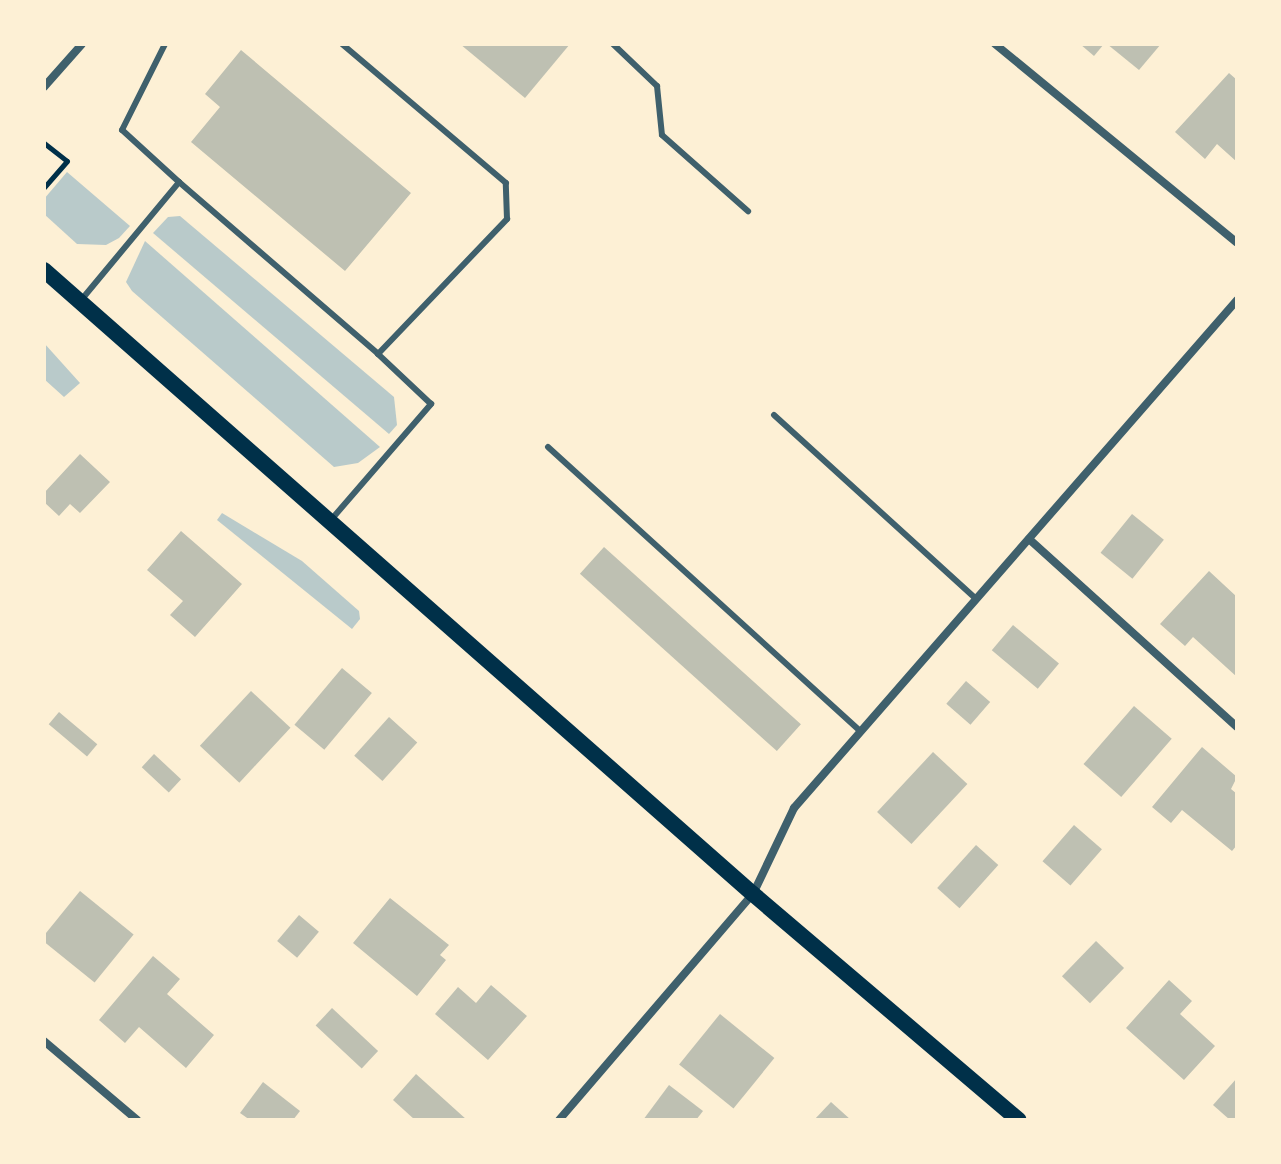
<!DOCTYPE html>
<style>
body{margin:0}
#map{position:relative;width:1281px;height:1164px;overflow:hidden;background:#fdf0d5;font-family:"PT Sans",sans-serif}
div>[style]{position:absolute}
[style*='--x']{left:calc(var(--x)*1px);top:calc(var(--y)*1px);width:calc(var(--w)*1px);rotate:calc(var(--a)*1deg)}
.green>*{inset:0;background:#b9caca}
.building>*{inset:0;background:#bec0b2;transform-origin:0 0}
.path>*{height:5px;margin:-2.5px;padding:0 2.5px;transform-origin:2.5px;border-radius:2.5px;background:#003049}
.service>*{height:6px;margin:-3px;padding:0 3px;transform-origin:3px;border-radius:3px;background:#3f606c}
.minor>*{height:8px;margin:-4px;padding:0 4px;transform-origin:4px;border-radius:4px;background:#3f606c}
.secondary>*{height:16px;margin:-8px;padding:0 8px;transform-origin:8px;border-radius:8px;background:#003049}
span{translate:-50% -50%;white-space:nowrap;text-align:center;line-height:1.15;-webkit-text-stroke:6px #fdf0d5;paint-order:stroke}
.frame{position:absolute;inset:0;border:46px solid #fdf0d5;pointer-events:none}
</style>
<div id="map">
<div class="green">
<div style="clip-path:polygon(67px 172px,130px 226px,119px 238px,106px 245px,77px 244px,44px 214px,44px 199px)"></div>
<div style="clip-path:polygon(180px 216px,394px 397px,397px 425px,389px 434px,153px 233px,168px 217px)"></div>
<div style="clip-path:polygon(145px 241px,380px 447px,358px 463px,334px 467px,132px 291px,126px 282px)"></div>
<div style="clip-path:polygon(44px 343px,80px 383px,64px 397px,44px 379px)"></div>
<div style="clip-path:polygon(222px 513px,302px 561px,359px 611px,360px 619px,352px 629px,217px 520px)"></div>
</div>
<div class="building">
<div style="clip-path:polygon(460px 44px,570px 44px,525px 98px)"></div>
<div style="clip-path:polygon(1080px 44px,1104px 44px,1094px 56px)"></div>
<div style="clip-path:polygon(1107px 44px,1161px 44px,1139px 70px)"></div>
<div style="clip-path:polygon(241px 50px,411px 193px,345px 271px,191px 142px,220px 107px,205px 94px)"></div>
<div style="clip-path:polygon(1229px 73px,1237px 80px,1237px 162px,1217px 144px,1205px 159px,1175px 132px)"></div>
<div style="clip-path:polygon(80px 454px,110px 482px,80px 513px,70px 504px,59px 516px,44px 502px,44px 493px)"></div>
<div style="left:1132px;top:514px;width:41px;height:50px;rotate:39deg"></div>
<div style="clip-path:polygon(181px 531px,242px 584px,195px 637px,170px 615px,183px 601px,147px 570px)"></div>
<div style="left:604px;top:547px;width:265px;height:36px;rotate:42deg"></div>
<div style="clip-path:polygon(1209px 571px,1237px 597px,1237px 677px,1193px 637px,1185px 646px,1160px 624px)"></div>
<div style="left:1013px;top:625px;width:60px;height:33px;rotate:40deg"></div>
<div style="left:342px;top:668px;width:39px;height:74px;rotate:40deg"></div>
<div style="left:966px;top:681px;width:32px;height:30px;rotate:41deg"></div>
<div style="left:251px;top:691px;width:54px;height:75px;rotate:43deg"></div>
<div style="left:1134px;top:706px;width:50px;height:77px;rotate:41deg"></div>
<div style="left:59px;top:712px;width:50px;height:16px;rotate:40deg"></div>
<div style="left:389px;top:717px;width:38px;height:52px;rotate:42deg"></div>
<div style="clip-path:polygon(1202px 747px,1237px 777px,1231px 789px,1237px 794px,1237px 845px,1232px 851px,1182px 810px,1171px 823px,1152px 807px)"></div>
<div style="left:933px;top:752px;width:47px;height:82px;rotate:43deg"></div>
<div style="left:154px;top:754px;width:37px;height:18px;rotate:43deg"></div>
<div style="left:1074px;top:825px;width:37px;height:48px;rotate:41deg"></div>
<div style="left:976px;top:845px;width:30px;height:58px;rotate:42deg"></div>
<div style="left:80px;top:891px;width:69px;height:62px;rotate:39deg"></div>
<div style="clip-path:polygon(390px 898px,449px 945px,440px 955px,446px 960px,417px 996px,353px 943px)"></div>
<div style="left:299px;top:915px;width:26px;height:34px;rotate:40deg"></div>
<div style="left:1096px;top:941px;width:39px;height:49px;rotate:44deg"></div>
<div style="clip-path:polygon(153px 956px,180px 979px,167px 994px,214px 1035px,186px 1068px,139px 1027px,125px 1043px,99px 1020px)"></div>
<div style="clip-path:polygon(1169px 980px,1192px 1001px,1180px 1014px,1215px 1046px,1184px 1080px,1126px 1028px)"></div>
<div style="clip-path:polygon(491px 985px,527px 1016px,488px 1060px,435px 1014px,458px 987px,476px 1003px)"></div>
<div style="left:332px;top:1008px;width:63px;height:24px;rotate:43deg"></div>
<div style="left:720px;top:1014px;width:70px;height:65px;rotate:39deg"></div>
<div style="clip-path:polygon(416px 1074px,467px 1120px,415px 1120px,393px 1100px)"></div>
<div style="clip-path:polygon(1237px 1078px,1237px 1120px,1230px 1120px,1213px 1105px)"></div>
<div style="clip-path:polygon(263px 1082px,300px 1111px,293px 1120px,250px 1120px,240px 1113px)"></div>
<div style="clip-path:polygon(669px 1085px,703px 1111px,696px 1120px,643px 1120px)"></div>
<div style="clip-path:polygon(831px 1102px,851px 1120px,814px 1120px)"></div>
</div>
<div class="path">
<div style="--x:44;--y:143;--w:29;--a:38"></div>
<div style="--x:67;--y:161;--w:35;--a:131"></div>
</div>
<div class="service">
<div style="--x:613;--y:44;--w:61;--a:43.7"></div>
<div style="--x:657;--y:86;--w:49;--a:84.2"></div>
<div style="--x:662;--y:135;--w:115;--a:41.5"></div>
<div style="--x:179;--y:182;--w:263;--a:40.8"></div>
<div style="--x:82;--y:299;--w:152;--a:-50.3"></div>
<div style="--x:179;--y:182;--w:77;--a:-137.6"></div>
<div style="--x:122;--y:130;--w:96;--a:-63.4"></div>
<div style="--x:774;--y:415;--w:273;--a:42.3"></div>
<div style="--x:548;--y:447;--w:422;--a:42.3"></div>
<div style="--x:330;--y:521;--w:155;--a:-49.2"></div>
<div style="--x:431;--y:404;--w:73;--a:-136.7"></div>
<div style="--x:378;--y:354;--w:187;--a:-46.3"></div>
<div style="--x:507;--y:219;--w:36;--a:-92"></div>
<div style="--x:506;--y:183;--w:215;--a:-139.7"></div>
</div>
<div class="minor">
<div style="--x:995;--y:44;--w:313;--a:39.4"></div>
<div style="--x:44;--y:87;--w:57;--a:-48.5"></div>
<div style="--x:1029;--y:539;--w:280;--a:42.1"></div>
<div style="--x:44;--y:1041;--w:122;--a:40.3"></div>
<div style="--x:559;--y:1120;--w:298;--a:-49.4"></div>
<div style="--x:753;--y:894;--w:95;--a:-64.5"></div>
<div style="--x:794;--y:808;--w:674;--a:-48.91"></div>
</div>
<div class="secondary">
<div style="--x:44;--y:270;--w:944;--a:41.35"></div>
<div style="--x:753;--y:894;--w:349;--a:40.4"></div>
</div>
<div class="frame"></div>
</div>
